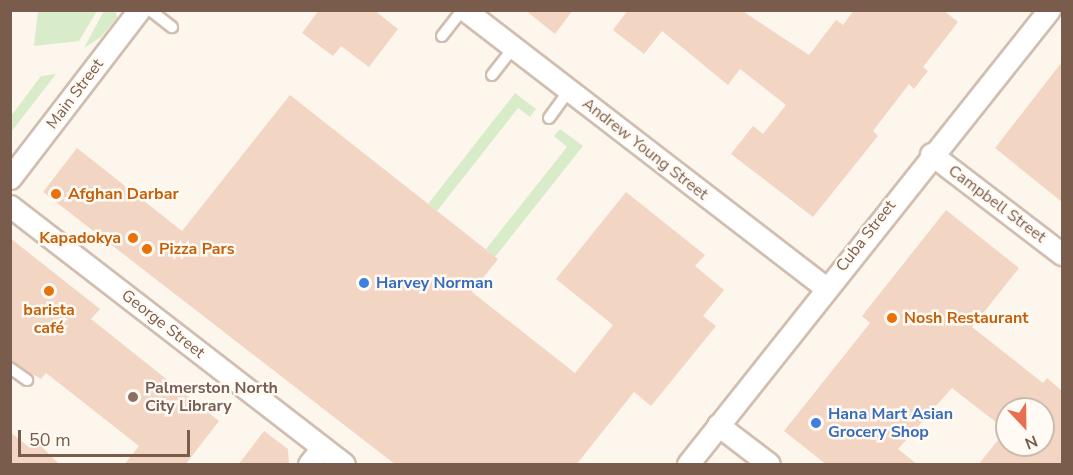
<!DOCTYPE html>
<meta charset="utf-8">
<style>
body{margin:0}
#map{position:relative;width:1073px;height:475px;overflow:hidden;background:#fdf6ec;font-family:"Nunito Sans",sans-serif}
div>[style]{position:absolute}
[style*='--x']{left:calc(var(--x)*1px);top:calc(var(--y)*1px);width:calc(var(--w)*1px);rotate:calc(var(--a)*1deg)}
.green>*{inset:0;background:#d8ecc9}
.building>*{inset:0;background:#f3d5c3}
.roads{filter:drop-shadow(2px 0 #d1beb0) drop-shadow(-2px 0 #d1beb0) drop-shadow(0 2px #d1beb0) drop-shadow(0 -2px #d1beb0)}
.lane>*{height:10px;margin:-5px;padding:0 5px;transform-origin:5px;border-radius:5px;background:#fff}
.street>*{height:21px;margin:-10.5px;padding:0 10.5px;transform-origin:10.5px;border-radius:10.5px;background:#fff}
.dots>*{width:16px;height:16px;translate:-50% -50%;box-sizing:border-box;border:3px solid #fffaf3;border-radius:50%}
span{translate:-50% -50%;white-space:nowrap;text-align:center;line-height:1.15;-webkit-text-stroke:5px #fffaf3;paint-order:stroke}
.street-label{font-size:16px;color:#7a5c4d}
.food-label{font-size:16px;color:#c56008;font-weight:700}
.left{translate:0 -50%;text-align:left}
.right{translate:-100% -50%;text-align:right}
.shop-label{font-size:16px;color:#366cbe;font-weight:700}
.education-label{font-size:16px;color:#785e54;font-weight:700}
.frame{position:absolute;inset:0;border:12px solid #7a5c4d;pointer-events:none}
.north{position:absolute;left:995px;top:397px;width:60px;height:60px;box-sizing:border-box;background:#fffaf3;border:2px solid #cabbb1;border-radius:50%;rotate:158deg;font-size:16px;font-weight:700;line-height:24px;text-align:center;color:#7a5c4d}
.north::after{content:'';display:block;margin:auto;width:21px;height:27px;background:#e76f51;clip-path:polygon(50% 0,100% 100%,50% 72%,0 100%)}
.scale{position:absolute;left:18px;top:430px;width:172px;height:27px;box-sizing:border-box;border:3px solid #7a5c4d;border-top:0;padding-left:8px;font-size:18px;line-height:21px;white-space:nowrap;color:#7a5c4d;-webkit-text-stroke:4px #fffaf3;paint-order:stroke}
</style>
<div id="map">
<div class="green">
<div style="clip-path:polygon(38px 11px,38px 10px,97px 11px,79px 41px,34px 46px)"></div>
<div style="clip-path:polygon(104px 11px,116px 11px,117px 18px,101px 37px,84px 48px)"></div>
<div style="clip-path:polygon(56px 74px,11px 132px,11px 116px,41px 76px)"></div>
<div style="clip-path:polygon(515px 93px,536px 109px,530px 117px,518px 108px,437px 211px,428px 204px)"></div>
<div style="clip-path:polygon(560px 129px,583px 146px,495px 257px,486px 249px,567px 147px,554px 136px)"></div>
</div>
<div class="building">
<div style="clip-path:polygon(319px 10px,374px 10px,398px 29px,369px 67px,341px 46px,333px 56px,302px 33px)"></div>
<div style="clip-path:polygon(525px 10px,573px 10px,555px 34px)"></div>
<div style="clip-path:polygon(628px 10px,741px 10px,809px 55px,836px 20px,843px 25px,854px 10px,943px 10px,958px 22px,923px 67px,928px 71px,914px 89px,909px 84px,873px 131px,878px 136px,813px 217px,731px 154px,753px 126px,763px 134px,786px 105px,740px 69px,728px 85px,662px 31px,644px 54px,613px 30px)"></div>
<div style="clip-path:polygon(1062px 62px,1062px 202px,995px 148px)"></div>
<div style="clip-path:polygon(290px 95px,498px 259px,472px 292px,575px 373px,613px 325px,556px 279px,626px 192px,705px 255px,695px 266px,724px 290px,703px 316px,716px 326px,651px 406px,634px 392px,576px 465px,396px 465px,43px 192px,77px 148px,182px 231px)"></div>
<div style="clip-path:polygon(evenodd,946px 210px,1019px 268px,972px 327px,1043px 383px,1047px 378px,1062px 391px,1062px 465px,978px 465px,1006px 430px,952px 388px,898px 449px,918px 465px,827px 465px,784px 431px,870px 323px,862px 316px,946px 210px,1007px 409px,1043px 409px,1043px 445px,1007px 445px,1007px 409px)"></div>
<div style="clip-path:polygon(10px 238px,100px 309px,91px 319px,219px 421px,185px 465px,124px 465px,139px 446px,46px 373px,41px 379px,10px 361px)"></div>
<div style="clip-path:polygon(264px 431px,288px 449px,289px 465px,238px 465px)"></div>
<div style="clip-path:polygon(10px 432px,30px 448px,36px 441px,60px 465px,10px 465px)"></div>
</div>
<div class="roads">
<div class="lane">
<div style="--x:150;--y:10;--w:28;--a:38"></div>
<div style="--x:442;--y:36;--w:33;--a:-52"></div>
<div style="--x:492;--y:75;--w:34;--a:-52"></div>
<div style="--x:549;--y:118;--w:34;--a:-54"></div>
<div style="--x:10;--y:368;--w:21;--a:35"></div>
</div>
<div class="street">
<div style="--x:465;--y:10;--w:454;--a:37.6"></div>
<div style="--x:931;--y:154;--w:165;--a:37.4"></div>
<div style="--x:10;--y:178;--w:212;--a:-52.5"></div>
<div style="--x:10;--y:206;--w:422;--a:37.7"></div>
<div style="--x:718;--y:425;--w:64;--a:37.4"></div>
<div style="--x:309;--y:464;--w:21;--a:-51"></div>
<div style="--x:688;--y:464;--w:580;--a:-51.51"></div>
</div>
</div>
<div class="dots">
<div style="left:56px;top:194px;background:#e8710a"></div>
<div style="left:133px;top:238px;background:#e8710a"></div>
<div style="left:147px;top:249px;background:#e8710a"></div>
<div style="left:364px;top:283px;background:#3f7fe0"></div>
<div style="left:49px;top:291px;background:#e8710a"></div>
<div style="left:892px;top:318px;background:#e8710a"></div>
<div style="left:133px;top:397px;background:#8d6e63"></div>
<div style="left:816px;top:423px;background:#3f7fe0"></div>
</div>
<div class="street-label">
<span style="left:75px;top:94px;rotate:-53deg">Main Street</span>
<span style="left:645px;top:149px;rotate:38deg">Andrew Young Street</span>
<span style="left:997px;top:204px;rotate:37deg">Campbell Street</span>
<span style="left:866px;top:236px;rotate:-52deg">Cuba Street</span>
<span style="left:163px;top:324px;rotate:38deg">George Street</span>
</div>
<div class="food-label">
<span class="left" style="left:68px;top:194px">Afghan Darbar</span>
<span class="right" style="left:121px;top:238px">Kapadokya</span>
<span class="left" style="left:159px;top:249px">Pizza Pars</span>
<span style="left:49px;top:319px">barista<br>café</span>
<span class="left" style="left:904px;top:318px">Nosh Restaurant</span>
</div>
<div class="shop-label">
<span class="left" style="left:376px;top:283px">Harvey Norman</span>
<span class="left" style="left:828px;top:423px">Hana Mart Asian<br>Grocery Shop</span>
</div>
<div class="education-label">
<span class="left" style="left:145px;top:397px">Palmerston North<br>City Library</span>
</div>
<div class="frame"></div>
<div class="north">N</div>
<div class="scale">50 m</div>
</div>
